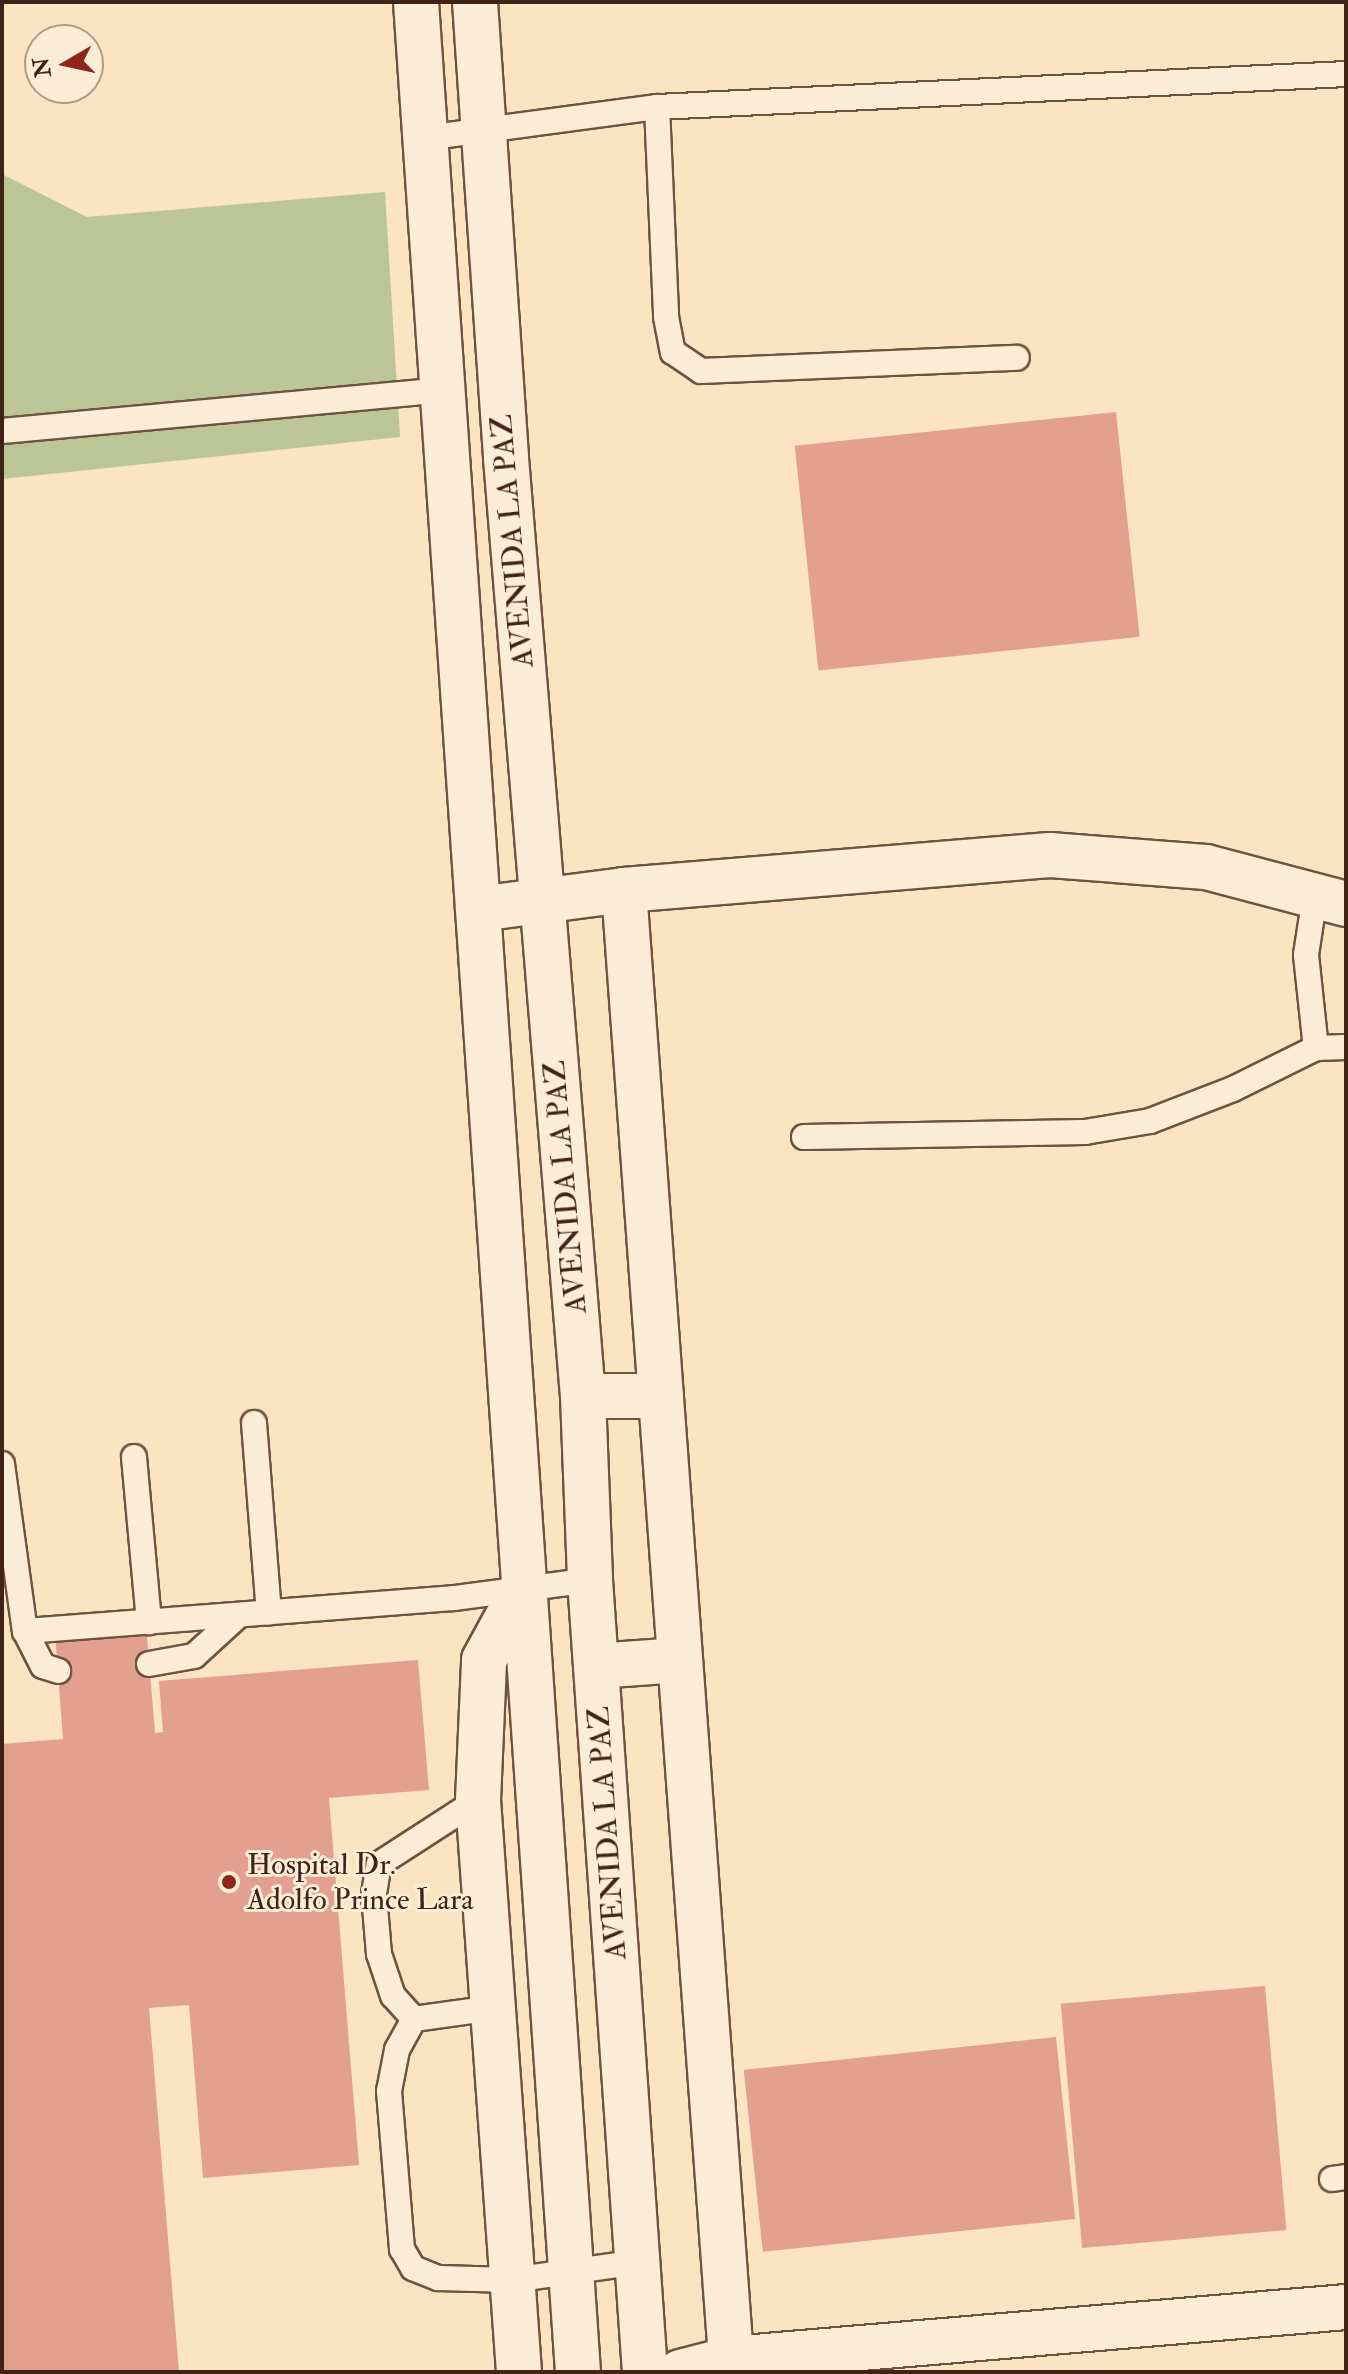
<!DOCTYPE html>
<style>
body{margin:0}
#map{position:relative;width:1348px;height:2374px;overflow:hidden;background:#fbe4c2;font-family:"IM FELL Double Pica",serif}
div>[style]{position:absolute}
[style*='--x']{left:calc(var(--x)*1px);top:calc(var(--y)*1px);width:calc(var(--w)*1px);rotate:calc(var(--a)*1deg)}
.green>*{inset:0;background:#bbc595}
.building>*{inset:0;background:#e3a090;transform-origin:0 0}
.roads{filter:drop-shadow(2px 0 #705241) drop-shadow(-2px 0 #705241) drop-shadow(0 2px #705241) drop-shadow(0 -2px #705241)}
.service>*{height:24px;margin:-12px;padding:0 12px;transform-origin:12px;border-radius:12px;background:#fcedd7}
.minor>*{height:44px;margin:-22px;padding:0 22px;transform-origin:22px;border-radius:22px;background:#fcedd7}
.dots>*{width:22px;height:22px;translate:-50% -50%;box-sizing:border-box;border:4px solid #fcedd7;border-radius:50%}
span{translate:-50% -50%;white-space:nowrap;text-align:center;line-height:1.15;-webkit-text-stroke:6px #fcedd7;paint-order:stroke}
.street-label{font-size:30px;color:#412216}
.poi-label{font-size:30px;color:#412216}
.left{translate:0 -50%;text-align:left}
.frame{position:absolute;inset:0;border:4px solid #412216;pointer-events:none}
.north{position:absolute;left:24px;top:24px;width:80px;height:80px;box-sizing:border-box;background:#fcedd7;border:2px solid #b19c8a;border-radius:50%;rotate:261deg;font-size:22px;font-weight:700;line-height:32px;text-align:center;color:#412216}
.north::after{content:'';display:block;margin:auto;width:28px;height:36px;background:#8f2418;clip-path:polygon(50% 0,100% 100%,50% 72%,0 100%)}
</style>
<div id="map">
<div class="green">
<div style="clip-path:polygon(2px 174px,87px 217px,385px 192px,400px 437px,2px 479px)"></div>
</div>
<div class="building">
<div style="left:1116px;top:412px;width:226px;height:323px;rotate:84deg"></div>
<div style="clip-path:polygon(146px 1625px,155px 1733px,163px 1732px,159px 1681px,418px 1660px,429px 1790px,329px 1798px,359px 2165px,203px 2178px,189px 2005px,149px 2008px,179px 2372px,2px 2372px,2px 1744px,63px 1739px,55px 1633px)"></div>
<div style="left:1265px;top:1986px;width:245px;height:205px;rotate:85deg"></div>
<div style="left:1056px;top:2037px;width:183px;height:314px;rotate:84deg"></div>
</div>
<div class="roads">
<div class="service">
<div style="--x:657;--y:107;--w:210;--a:87.5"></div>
<div style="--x:666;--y:317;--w:36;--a:79"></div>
<div style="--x:673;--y:352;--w:34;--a:34"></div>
<div style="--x:701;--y:371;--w:316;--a:-2.4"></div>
<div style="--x:425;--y:138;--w:234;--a:-7.6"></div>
<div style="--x:657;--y:107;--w:690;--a:-2.74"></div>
<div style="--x:2;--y:431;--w:443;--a:-5.3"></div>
<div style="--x:1315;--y:896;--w:60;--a:98.7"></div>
<div style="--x:1306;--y:955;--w:94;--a:83.9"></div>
<div style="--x:1316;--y:1048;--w:30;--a:-2"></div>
<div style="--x:804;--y:1137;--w:281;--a:-1"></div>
<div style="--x:1085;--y:1132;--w:66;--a:-9.6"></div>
<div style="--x:1150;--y:1121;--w:89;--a:-21.1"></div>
<div style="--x:1233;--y:1089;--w:93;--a:-26.3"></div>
<div style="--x:254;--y:1423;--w:190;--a:85.5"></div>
<div style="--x:134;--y:1457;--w:166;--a:84.8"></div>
<div style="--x:2;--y:1464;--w:169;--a:82.2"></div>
<div style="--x:25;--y:1631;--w:430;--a:-4.4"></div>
<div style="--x:454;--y:1598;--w:137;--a:-7.5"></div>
<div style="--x:25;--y:1631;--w:39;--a:63"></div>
<div style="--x:43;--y:1666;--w:16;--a:18"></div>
<div style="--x:149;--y:1664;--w:46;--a:-10.1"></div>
<div style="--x:194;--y:1656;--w:61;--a:-42.3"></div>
<div style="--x:493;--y:2008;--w:80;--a:172.1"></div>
<div style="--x:414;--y:2019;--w:35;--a:119"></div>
<div style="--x:397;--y:2050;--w:42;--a:101"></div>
<div style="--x:389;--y:2091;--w:159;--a:85.3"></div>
<div style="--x:402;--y:2249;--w:22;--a:60"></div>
<div style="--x:413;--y:2268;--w:27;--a:22"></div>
<div style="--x:438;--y:2278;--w:74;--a:1.5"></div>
<div style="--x:512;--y:2280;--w:127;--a:-8.1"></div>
<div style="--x:414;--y:2019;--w:31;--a:-132"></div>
<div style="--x:393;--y:1996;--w:44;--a:-108.4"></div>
<div style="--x:379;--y:1954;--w:60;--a:-94.8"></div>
<div style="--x:374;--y:1894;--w:30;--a:-81"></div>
<div style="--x:379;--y:1864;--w:118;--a:-32.9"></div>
<div style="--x:1332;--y:2179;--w:14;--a:-8"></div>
</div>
<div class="minor">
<div style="--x:416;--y:2;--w:2376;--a:86.09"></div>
<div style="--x:475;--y:2;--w:457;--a:86.1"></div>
<div style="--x:506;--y:458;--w:941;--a:85.31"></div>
<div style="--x:583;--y:1396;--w:184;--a:87.8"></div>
<div style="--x:590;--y:1580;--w:794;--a:86.03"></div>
<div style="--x:624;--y:890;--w:1486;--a:85.83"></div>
<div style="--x:478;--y:909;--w:147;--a:-7.4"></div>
<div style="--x:624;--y:890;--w:427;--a:-4.7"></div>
<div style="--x:1050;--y:855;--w:156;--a:4.4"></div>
<div style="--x:1206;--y:867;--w:145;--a:14.8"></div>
<div style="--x:583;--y:1396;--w:78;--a:0"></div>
<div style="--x:596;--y:1666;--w:84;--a:-4.1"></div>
<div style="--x:519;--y:2372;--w:573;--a:-94.1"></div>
<div style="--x:478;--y:1800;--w:140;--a:-87.5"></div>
<div style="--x:484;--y:1660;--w:77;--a:-61.4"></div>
<div style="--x:680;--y:2372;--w:53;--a:-14.3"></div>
<div style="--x:731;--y:2359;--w:617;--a:-4.83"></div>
</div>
</div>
<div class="dots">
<div style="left:229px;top:1882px;background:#8f2418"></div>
</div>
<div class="street-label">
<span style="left:513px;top:541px;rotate:-95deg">AVENIDA LA PAZ</span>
<span style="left:566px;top:1187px;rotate:-95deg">AVENIDA LA PAZ</span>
<span style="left:608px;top:1833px;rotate:-94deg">AVENIDA LA PAZ</span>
</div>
<div class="poi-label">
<span class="left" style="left:247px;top:1882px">Hospital Dr.<br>Adolfo Prince Lara</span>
</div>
<div class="frame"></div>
<div class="north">N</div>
</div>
